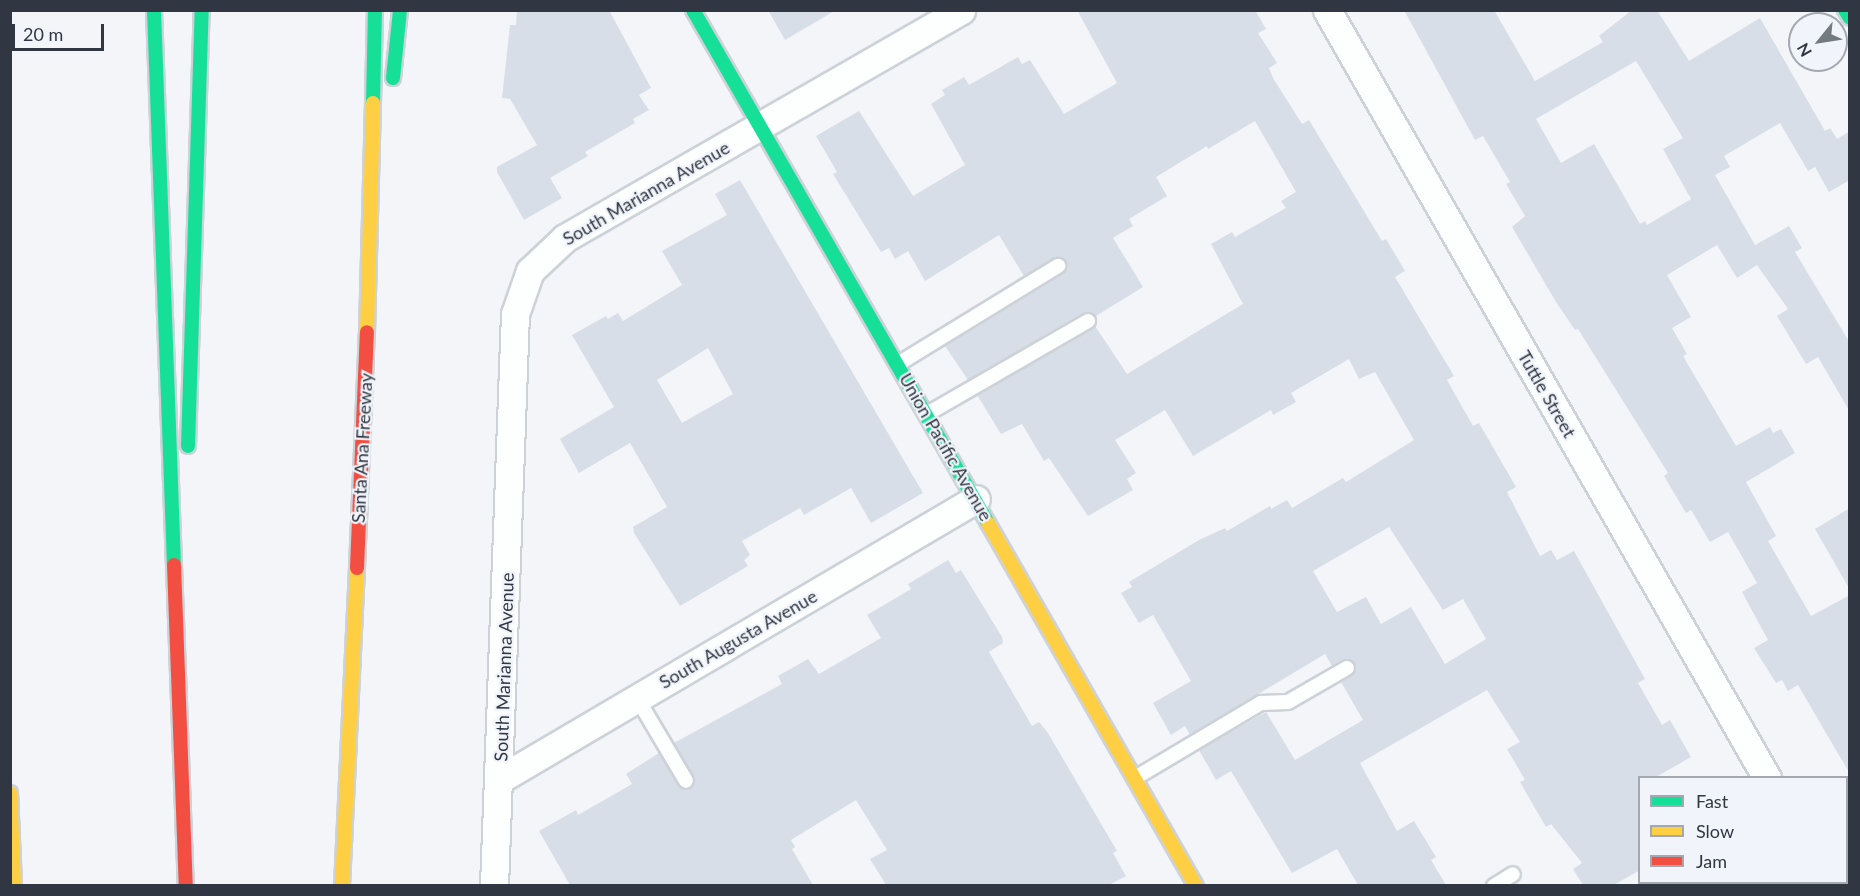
<!DOCTYPE html>
<style>
body{margin:0}
#map{position:relative;width:1860px;height:896px;overflow:hidden;background:#f3f5f8;font-family:Lato,sans-serif}
div>[style]{position:absolute}
[style*='--x']{left:calc(var(--x)*1px);top:calc(var(--y)*1px);width:calc(var(--w)*1px);rotate:calc(var(--a)*1deg)}
.building>*{inset:0;background:#d8dee8}
.roads{filter:drop-shadow(2px 0 #cdd2d8) drop-shadow(-2px 0 #cdd2d8) drop-shadow(0 2px #cdd2d8) drop-shadow(0 -2px #cdd2d8)}
.lane>*{height:14px;margin:-7px;padding:0 7px;transform-origin:7px;border-radius:7px;background:#fdfefe}
.street>*{height:27px;margin:-13.5px;padding:0 13.5px;transform-origin:13.5px;border-radius:13.5px;background:#fdfefe}
.fast>*{height:14px;margin:-7px;padding:0 7px;transform-origin:7px;border-radius:7px;background:#16e098}
.slow>*{height:14px;margin:-7px;padding:0 7px;transform-origin:7px;border-radius:7px;background:#ffcf43}
.jam>*{height:14px;margin:-7px;padding:0 7px;transform-origin:7px;border-radius:7px;background:#f24e42}
span{translate:-50% -50%;white-space:nowrap;text-align:center;line-height:1.15;-webkit-text-stroke:4.5px #f1f4fa;paint-order:stroke}
.street-label{font-size:18px;color:#303742}
.frame{position:absolute;inset:0;border:12px solid #303742;pointer-events:none}
.legend{position:absolute;left:1638px;top:776px;width:210px;height:108px;box-sizing:border-box;background:#f1f4fa;border:2px solid #a4a8b0;margin:0;padding:8px 10px;list-style:none;font-size:18px;color:#303742}
.legend li{display:flex;align-items:center;gap:12px;height:30px}
.legend b{width:30px;border:2px solid #a4a8b0}
.north{position:absolute;left:1788px;top:12px;width:60px;height:60px;box-sizing:border-box;background:#f1f4fa;border:2px solid #a4a8b0;border-radius:50%;rotate:240deg;font-size:16px;font-weight:700;line-height:24px;text-align:center;color:#303742}
.north::after{content:'';display:block;margin:auto;width:21px;height:27px;background:#747a82;clip-path:polygon(50% 0,100% 100%,50% 72%,0 100%)}
.scale{position:absolute;left:12px;top:24px;width:92px;height:27px;box-sizing:border-box;border:3px solid #303742;border-top:0;padding-left:8px;font-size:18px;line-height:21px;white-space:nowrap;color:#303742;-webkit-text-stroke:4px #f1f4fa;paint-order:stroke}
</style>
<div id="map">
<div class="building">
<div style="clip-path:polygon(517px 10px,609px 10px,651px 88px,639px 95px,649px 110px,633px 119px,635px 123px,585px 152px,588px 156px,550px 178px,562px 198px,524px 220px,497px 172px,497px 167px,537px 145px,510px 99px,502px 98px,510px 25px,516px 25px)"></div>
<div style="clip-path:polygon(768px 10px,836px 10px,785px 40px)"></div>
<div style="clip-path:polygon(evenodd,1077px 10px,1255px 10px,1266px 29px,1258px 33px,1277px 63px,1269px 68px,1273px 78px,1302px 124px,1309px 120px,1382px 241px,1386px 239px,1405px 271px,1395px 277px,1454px 376px,1447px 380px,1473px 426px,1479px 423px,1516px 487px,1507px 492px,1540px 556px,1551px 550px,1557px 560px,1574px 551px,1645px 679px,1638px 683px,1662px 725px,1670px 720px,1691px 757px,1656px 777px,1640px 777px,1640px 870px,1614px 885px,1583px 885px,1573px 869px,1582px 863px,1551px 824px,1546px 827px,1520px 782px,1525px 780px,1507px 749px,1520px 742px,1487px 690px,1360px 763px,1397px 831px,1414px 821px,1436px 857px,1431px 860px,1446px 885px,1358px 885px,1337px 849px,1292px 873px,1231px 771px,1216px 780px,1199px 750px,1266px 712px,1295px 760px,1363px 720px,1341px 682px,1355px 672px,1351px 660px,1332px 666px,1325px 654px,1190px 735px,1185px 726px,1171px 735px,1153px 703px,1191px 681px,1153px 615px,1139px 623px,1121px 593px,1132px 587px,1129px 582px,1199px 540px,1225px 528px,1227px 531px,1270px 506px,1271px 509px,1287px 500px,1292px 508px,1343px 478px,1346px 482px,1414px 440px,1375px 372px,1359px 379px,1349px 359px,1291px 393px,1296px 402px,1273px 415px,1271px 410px,1193px 456px,1165px 410px,1115px 440px,1136px 473px,1127px 479px,1133px 490px,1088px 516px,1049px 458px,1044px 461px,1022px 424px,1001px 434px,977px 395px,1095px 326px,1127px 374px,1243px 304px,1211px 244px,1232px 232px,1235px 237px,1286px 208px,1281px 201px,1296px 192px,1255px 121px,1208px 149px,1207px 146px,1156px 177px,1167px 196px,1129px 219px,1133px 226px,1113px 238px,1143px 287px,1096px 316px,1083px 313px,968px 380px,945px 346px,1063px 274px,1065px 261px,1054px 258px,1024px 276px,999px 235px,925px 281px,908px 251px,895px 259px,889px 248px,881px 252px,833px 174px,837px 172px,816px 136px,859px 111px,913px 196px,965px 165px,931px 104px,945px 95px,942px 90px,964px 77px,969px 85px,1018px 57px,1022px 64px,1030px 60px,1064px 114px,1117px 83px,1077px 10px,1389px 527px,1443px 610px,1463px 599px,1486px 639px,1445px 664px,1411px 607px,1381px 624px,1366px 597px,1337px 612px,1313px 571px,1389px 527px)"></div>
<div style="clip-path:polygon(evenodd,1404px 10px,1494px 10px,1535px 81px,1603px 42px,1599px 36px,1632px 10px,1657px 10px,1689px 61px,1760px 18px,1825px 131px,1830px 128px,1837px 139px,1850px 131px,1850px 180px,1829px 192px,1815px 167px,1808px 171px,1780px 123px,1724px 156px,1730px 167px,1715px 175px,1755px 245px,1789px 226px,1802px 248px,1795px 252px,1850px 343px,1850px 412px,1818px 357px,1806px 364px,1777px 316px,1788px 309px,1757px 265px,1737px 278px,1717px 245px,1667px 275px,1691px 317px,1672px 328px,1687px 354px,1683px 356px,1736px 446px,1770px 427px,1773px 433px,1781px 429px,1795px 453px,1746px 482px,1776px 536px,1768px 541px,1811px 616px,1850px 595px,1850px 774px,1798px 685px,1788px 691px,1782px 680px,1776px 683px,1754px 648px,1768px 640px,1742px 592px,1757px 583px,1728px 532px,1710px 542px,1691px 510px,1686px 513px,1664px 476px,1668px 473px,1578px 329px,1575px 330px,1556px 302px,1512px 227px,1525px 216px,1506px 184px,1510px 182px,1483px 136px,1475px 140px,1404px 10px,1636px 61px,1683px 138px,1663px 149px,1691px 199px,1647px 225px,1645px 221px,1640px 224px,1594px 144px,1561px 163px,1536px 119px,1636px 61px)"></div>
<div style="clip-path:polygon(evenodd,740px 180px,923px 493px,871px 523px,851px 488px,804px 515px,800px 508px,742px 541px,750px 555px,744px 560px,748px 566px,680px 606px,634px 533px,633px 527px,667px 507px,630px 443px,579px 473px,560px 439px,614px 407px,572px 335px,606px 316px,608px 319px,618px 313px,623px 321px,682px 285px,662px 251px,727px 215px,715px 194px,740px 180px,708px 348px,733px 394px,682px 423px,657px 380px,708px 348px)"></div>
<div style="clip-path:polygon(1850px 508px,1850px 590px,1815px 529px)"></div>
<div style="clip-path:polygon(948px 560px,956px 573px,961px 570px,1002px 637px,1003px 643px,989px 652px,1032px 726px,1039px 722px,1048px 733px,1117px 851px,1113px 853px,1126px 876px,1109px 885px,886px 885px,870px 859px,887px 850px,856px 800px,791px 840px,795px 847px,792px 849px,813px 885px,570px 885px,539px 831px,576px 810px,578px 815px,632px 784px,626px 774px,659px 753px,679px 786px,691px 788px,694px 777px,674px 743px,782px 684px,778px 676px,808px 659px,819px 674px,881px 638px,867px 615px,911px 589px,908px 584px)"></div>
</div>
<div class="roads">
<div class="lane">
<div style="--x:898;--y:364;--w:188;--a:-31.5"></div>
<div style="--x:927;--y:414;--w:186;--a:-30"></div>
<div style="--x:637;--y:698;--w:96;--a:59.4"></div>
<div style="--x:1135;--y:778;--w:147;--a:-30.8"></div>
<div style="--x:1261;--y:703;--w:27;--a:-2"></div>
<div style="--x:1288;--y:702;--w:68;--a:-30"></div>
<div style="--x:1494;--y:886;--w:22;--a:-32"></div>
</div>
<div class="street">
<div style="--x:1327;--y:10;--w:885;--a:60.19"></div>
<div style="--x:500;--y:779;--w:552;--a:-30.47"></div>
<div style="--x:1828;--y:882;--w:4;--a:76"></div>
<div style="--x:494;--y:886;--w:572;--a:-87.9"></div>
<div style="--x:515;--y:314;--w:46;--a:-70.8"></div>
<div style="--x:530;--y:271;--w:48;--a:-43.3"></div>
<div style="--x:565;--y:238;--w:457;--a:-29.9"></div>
</div>
<div class="fast">
<div style="--x:154;--y:10;--w:555;--a:87.94"></div>
<div style="--x:693;--y:10;--w:592;--a:60.1"></div>
<div style="--x:1845;--y:10;--w:9;--a:58"></div>
<div style="--x:393;--y:78;--w:68;--a:-84.1"></div>
<div style="--x:373;--y:103;--w:93;--a:-88.8"></div>
<div style="--x:188;--y:446;--w:436;--a:-88.2"></div>
</div>
<div class="slow">
<div style="--x:367;--y:332;--w:229;--a:-88.5"></div>
<div style="--x:988;--y:523;--w:418;--a:60.2"></div>
<div style="--x:10;--y:793;--w:93;--a:87.5"></div>
<div style="--x:342;--y:886;--w:318;--a:-87.3"></div>
</div>
<div class="jam">
<div style="--x:174;--y:565;--w:321;--a:87.9"></div>
<div style="--x:357;--y:568;--w:236;--a:-87.6"></div>
</div>
</div>
<div class="street-label">
<span style="left:646px;top:193px;rotate:-30deg">South Marianna Avenue</span>
<span style="left:1547px;top:394px;rotate:60deg">Tuttle Street</span>
<span style="left:946px;top:447px;rotate:60deg">Union Pacific Avenue</span>
<span style="left:362px;top:448px;rotate:-87deg">Santa Ana Freeway</span>
<span style="left:738px;top:639px;rotate:-30deg">South Augusta Avenue</span>
<span style="left:504px;top:667px;rotate:-88deg">South Marianna Avenue</span>
</div>
<div class="frame"></div>
<ul class="legend">
<li><b style="height:8px;background:#16e098"></b>Fast</li>
<li><b style="height:8px;background:#ffcf43"></b>Slow</li>
<li><b style="height:8px;background:#f24e42"></b>Jam</li>
</ul>
<div class="north">N</div>
<div class="scale">20 m</div>
</div>
